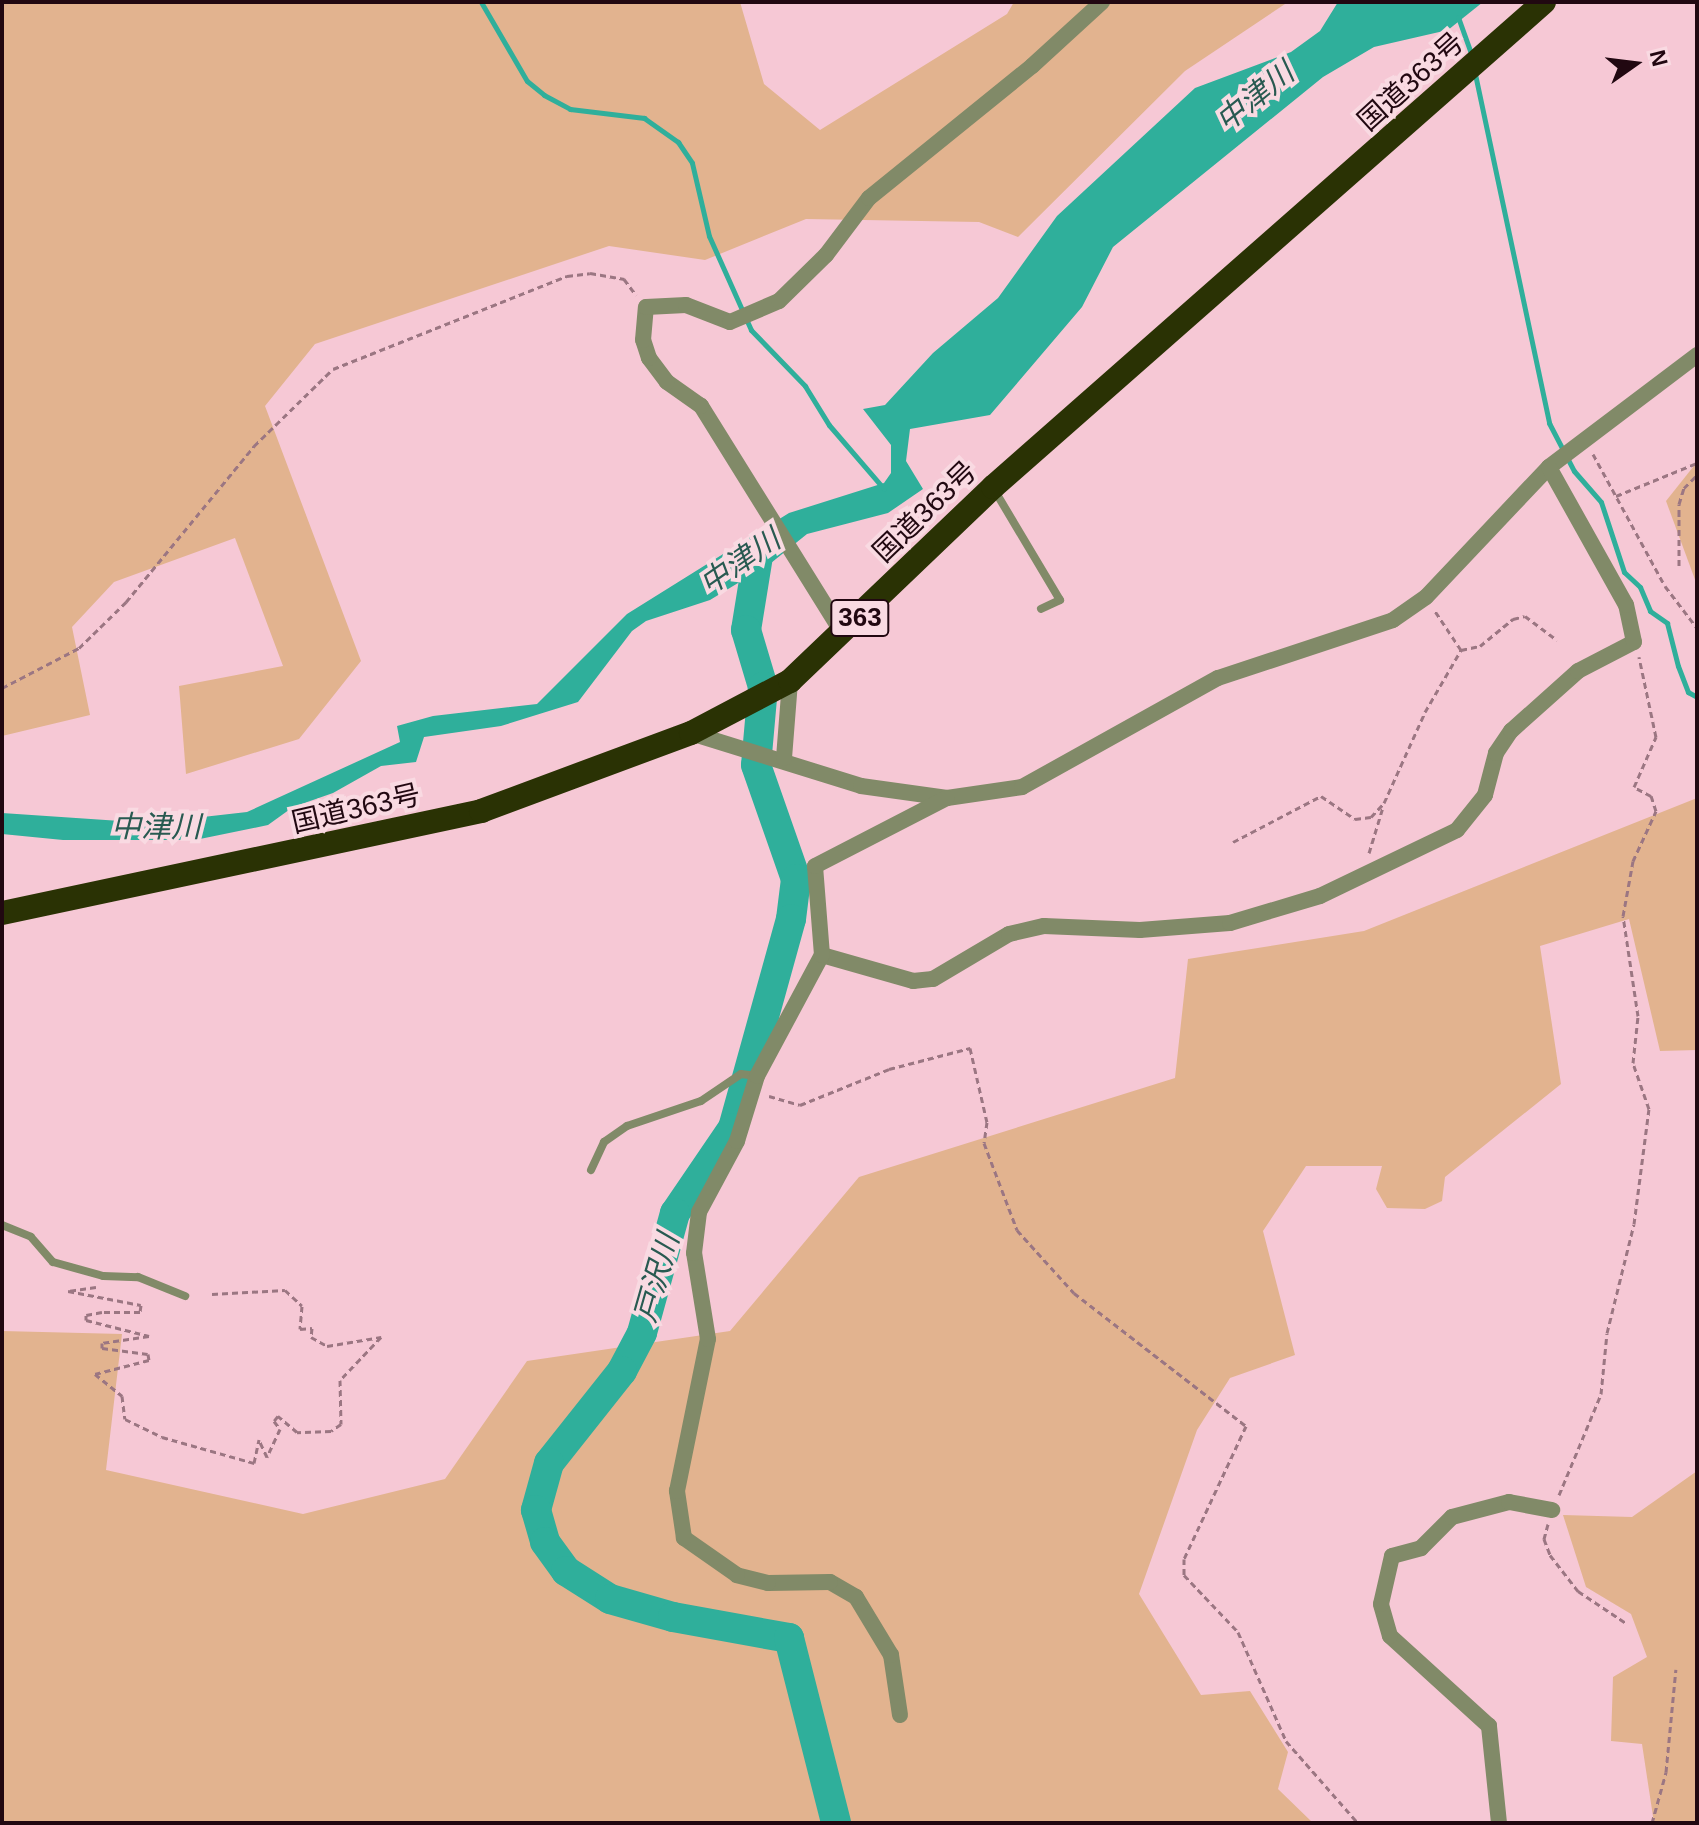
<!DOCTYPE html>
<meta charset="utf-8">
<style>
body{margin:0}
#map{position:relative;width:1699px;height:1825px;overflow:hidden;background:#f6c8d5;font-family:Arial,"Noto Sans JP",sans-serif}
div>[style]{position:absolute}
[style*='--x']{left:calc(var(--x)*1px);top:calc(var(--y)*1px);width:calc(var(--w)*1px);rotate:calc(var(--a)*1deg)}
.green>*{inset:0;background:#e2b38f}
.water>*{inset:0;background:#2faf9b}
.stream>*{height:5px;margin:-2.5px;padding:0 2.5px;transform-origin:2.5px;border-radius:2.5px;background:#2faf9b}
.river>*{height:30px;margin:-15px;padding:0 15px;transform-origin:15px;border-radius:15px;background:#2faf9b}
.path>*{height:3px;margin-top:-1.5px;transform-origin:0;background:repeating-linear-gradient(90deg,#9b7682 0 6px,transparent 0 10px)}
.lane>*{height:8px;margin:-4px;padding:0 4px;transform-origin:4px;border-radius:4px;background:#818a68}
.street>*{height:16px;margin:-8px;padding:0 8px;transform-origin:8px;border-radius:8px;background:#818a68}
.highway>*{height:24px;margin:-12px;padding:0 12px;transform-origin:12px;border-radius:12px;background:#2a3204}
span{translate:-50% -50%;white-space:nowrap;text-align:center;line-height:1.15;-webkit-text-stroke:8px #f9dae2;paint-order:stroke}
.shield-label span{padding:2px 6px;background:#f9dae2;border:2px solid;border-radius:6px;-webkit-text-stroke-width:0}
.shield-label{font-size:26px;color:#210811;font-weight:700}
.street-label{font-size:28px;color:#210811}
.water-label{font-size:30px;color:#285a51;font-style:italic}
.frame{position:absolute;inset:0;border:4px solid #210811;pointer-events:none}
.north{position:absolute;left:1595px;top:24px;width:80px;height:80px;-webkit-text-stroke:6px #f9dae2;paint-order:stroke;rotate:76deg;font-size:22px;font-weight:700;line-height:32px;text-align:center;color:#210811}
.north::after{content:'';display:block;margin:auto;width:28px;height:36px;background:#210811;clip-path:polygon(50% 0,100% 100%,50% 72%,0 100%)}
</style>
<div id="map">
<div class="green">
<div style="clip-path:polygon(2px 2px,740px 2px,764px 84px,820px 130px,1007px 14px,1014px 2px,1288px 2px,1185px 71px,1018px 237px,979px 222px,806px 219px,705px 260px,609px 246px,315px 344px,265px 406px,361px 661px,299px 739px,186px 774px,179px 686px,283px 666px,235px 538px,114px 582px,72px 627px,90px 715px,2px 736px)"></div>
<div style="clip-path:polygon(1697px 462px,1697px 585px,1666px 501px)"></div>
<div style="clip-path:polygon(1697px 798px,1697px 1050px,1660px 1051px,1629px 919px,1540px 946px,1561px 1084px,1445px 1177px,1442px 1201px,1425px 1209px,1387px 1208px,1376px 1189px,1382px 1166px,1306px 1166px,1263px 1231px,1295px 1355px,1230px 1378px,1197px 1430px,1139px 1594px,1201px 1695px,1250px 1691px,1288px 1752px,1278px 1789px,1313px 1823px,2px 1823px,2px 1331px,122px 1334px,106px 1470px,303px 1514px,445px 1479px,527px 1361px,730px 1331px,859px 1177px,1175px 1078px,1188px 959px,1364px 931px)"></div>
<div style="clip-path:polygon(1697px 1471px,1697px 1823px,1654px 1823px,1642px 1744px,1611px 1741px,1613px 1677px,1647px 1657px,1631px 1614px,1586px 1587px,1563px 1515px,1632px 1517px)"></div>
</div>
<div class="water">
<div style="clip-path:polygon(1338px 2px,1483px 2px,1448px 30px,1374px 47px,1323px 77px,1113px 247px,1082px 307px,990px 415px,910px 429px,906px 461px,923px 489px,888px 513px,807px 534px,771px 563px,710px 600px,646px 621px,632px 631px,578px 702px,501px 726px,424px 737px,416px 762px,381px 766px,333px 793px,293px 807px,268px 825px,195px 840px,63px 840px,2px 834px,2px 813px,150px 823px,247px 812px,400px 742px,397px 726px,433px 716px,537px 704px,627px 614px,789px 513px,884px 483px,891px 473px,891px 445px,863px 409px,885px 405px,933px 353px,998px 298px,1057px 216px,1195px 88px,1291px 52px,1320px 31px)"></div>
</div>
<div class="stream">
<div style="--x:481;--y:2;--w:91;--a:59.8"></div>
<div style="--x:527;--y:81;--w:22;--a:39"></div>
<div style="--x:544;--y:95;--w:30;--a:28"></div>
<div style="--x:570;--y:109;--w:75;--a:6.9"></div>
<div style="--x:644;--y:118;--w:42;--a:35.2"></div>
<div style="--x:678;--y:142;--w:25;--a:56"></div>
<div style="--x:692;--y:163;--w:75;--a:76.9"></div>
<div style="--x:709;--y:236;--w:103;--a:65.9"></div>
<div style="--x:751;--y:330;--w:78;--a:46"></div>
<div style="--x:805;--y:386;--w:46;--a:58.4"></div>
<div style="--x:829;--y:425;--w:84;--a:49.3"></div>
<div style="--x:1458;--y:17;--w:41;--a:70.3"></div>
<div style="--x:1475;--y:74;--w:357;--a:78"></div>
<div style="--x:1549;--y:423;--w:54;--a:62.5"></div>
<div style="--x:1574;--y:471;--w:41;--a:48.9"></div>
<div style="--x:1601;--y:502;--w:74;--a:71.8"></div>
<div style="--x:1624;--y:572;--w:22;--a:43"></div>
<div style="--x:1640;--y:587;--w:26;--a:67"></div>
<div style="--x:1650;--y:611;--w:21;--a:35"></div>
<div style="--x:1667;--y:623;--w:44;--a:75.7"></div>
<div style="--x:1678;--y:666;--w:28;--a:69"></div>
<div style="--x:1688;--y:692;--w:10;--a:29"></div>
</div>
<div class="river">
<div style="--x:758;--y:556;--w:75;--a:99.2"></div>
<div style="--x:746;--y:630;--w:59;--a:73.4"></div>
<div style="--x:763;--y:687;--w:78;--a:95.1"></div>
<div style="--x:756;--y:765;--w:121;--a:70.7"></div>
<div style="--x:796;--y:879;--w:40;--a:97.1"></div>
<div style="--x:791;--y:919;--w:217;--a:105.5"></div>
<div style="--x:733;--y:1128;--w:103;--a:124.3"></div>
<div style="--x:675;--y:1213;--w:124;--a:105.4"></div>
<div style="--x:642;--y:1333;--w:43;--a:117.8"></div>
<div style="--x:622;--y:1371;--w:117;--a:128.4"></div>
<div style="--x:549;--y:1463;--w:49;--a:105.5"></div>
<div style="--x:536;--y:1510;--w:33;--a:74"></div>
<div style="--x:545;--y:1542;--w:36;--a:54"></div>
<div style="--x:566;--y:1571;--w:52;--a:32.5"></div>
<div style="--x:610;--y:1599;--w:66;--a:15.9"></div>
<div style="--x:673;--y:1617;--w:118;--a:10.3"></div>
<div style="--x:789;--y:1638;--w:191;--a:75.7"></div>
</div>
<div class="path">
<div style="--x:1593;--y:454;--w:150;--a:61.4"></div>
<div style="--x:1665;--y:586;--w:53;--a:52.7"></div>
<div style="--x:1616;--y:496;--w:87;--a:-22.2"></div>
<div style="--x:1679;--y:566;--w:62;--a:-90"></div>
<div style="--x:1679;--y:504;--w:17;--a:-73"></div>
<div style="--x:1684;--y:488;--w:18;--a:-45"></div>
<div style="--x:1461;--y:650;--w:19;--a:-12"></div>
<div style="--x:1480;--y:646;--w:43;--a:-39.3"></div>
<div style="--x:1513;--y:619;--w:12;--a:-14"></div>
<div style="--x:1525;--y:616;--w:40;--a:37"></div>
<div style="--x:2;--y:688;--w:87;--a:-27.5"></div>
<div style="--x:79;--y:648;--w:66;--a:-44.4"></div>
<div style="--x:126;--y:602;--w:202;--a:-50.6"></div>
<div style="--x:254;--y:446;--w:110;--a:-44.3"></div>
<div style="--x:333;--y:369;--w:252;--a:-21.7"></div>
<div style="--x:567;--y:276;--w:23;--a:-7"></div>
<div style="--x:590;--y:273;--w:35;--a:10"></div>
<div style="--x:624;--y:279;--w:20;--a:53"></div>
<div style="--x:1233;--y:842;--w:99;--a:-27.6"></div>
<div style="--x:1321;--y:796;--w:41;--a:34.1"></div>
<div style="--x:1355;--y:819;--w:16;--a:-7"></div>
<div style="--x:1371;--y:817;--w:19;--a:-47"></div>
<div style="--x:1384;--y:803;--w:100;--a:-65.7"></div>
<div style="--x:1425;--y:712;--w:72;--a:-59.9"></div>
<div style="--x:1461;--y:650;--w:47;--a:-123.7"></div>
<div style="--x:1369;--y:853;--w:48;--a:-73.1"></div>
<div style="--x:769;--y:1096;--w:32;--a:16"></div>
<div style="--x:800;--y:1105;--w:96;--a:-22"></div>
<div style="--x:889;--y:1069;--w:84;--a:-14.5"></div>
<div style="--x:970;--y:1048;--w:76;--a:77.1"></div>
<div style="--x:987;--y:1122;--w:21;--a:98"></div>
<div style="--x:984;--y:1143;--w:93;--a:69.2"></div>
<div style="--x:1017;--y:1230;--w:85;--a:47.9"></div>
<div style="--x:1074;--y:1293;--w:217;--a:37.7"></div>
<div style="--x:1246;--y:1426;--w:147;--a:115"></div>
<div style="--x:1184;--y:1559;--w:16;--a:90"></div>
<div style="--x:1184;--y:1575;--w:79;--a:46.5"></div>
<div style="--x:1238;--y:1632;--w:119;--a:66.2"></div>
<div style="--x:1286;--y:1741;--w:109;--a:48.7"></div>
<div style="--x:96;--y:1287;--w:28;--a:172"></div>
<div style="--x:68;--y:1291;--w:74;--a:10.9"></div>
<div style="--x:141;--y:1305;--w:7;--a:98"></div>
<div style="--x:140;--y:1312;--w:38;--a:180"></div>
<div style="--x:102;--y:1312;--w:16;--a:169"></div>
<div style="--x:86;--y:1315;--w:5;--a:90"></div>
<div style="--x:86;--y:1320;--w:65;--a:14.3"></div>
<div style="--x:149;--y:1336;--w:48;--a:171.5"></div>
<div style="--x:102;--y:1343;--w:5;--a:90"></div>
<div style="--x:102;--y:1348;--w:46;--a:7.4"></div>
<div style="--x:148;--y:1354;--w:6;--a:81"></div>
<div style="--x:149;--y:1360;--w:56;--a:165.5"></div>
<div style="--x:95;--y:1374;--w:35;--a:39"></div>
<div style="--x:122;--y:1396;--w:23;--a:83"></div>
<div style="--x:125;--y:1419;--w:41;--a:25.9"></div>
<div style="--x:162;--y:1437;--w:96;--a:15.8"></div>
<div style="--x:254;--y:1463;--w:24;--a:-78"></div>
<div style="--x:212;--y:1294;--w:73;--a:-3.1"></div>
<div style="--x:285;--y:1290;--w:23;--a:43"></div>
<div style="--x:302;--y:1306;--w:23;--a:95"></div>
<div style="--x:300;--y:1329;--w:12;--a:-5"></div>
<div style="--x:312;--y:1328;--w:9;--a:96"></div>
<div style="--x:311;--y:1337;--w:18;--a:29"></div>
<div style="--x:327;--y:1346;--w:55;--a:-9.5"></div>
<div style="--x:381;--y:1337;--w:59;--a:133.6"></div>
<div style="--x:340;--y:1380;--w:44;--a:88.7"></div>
<div style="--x:341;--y:1424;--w:12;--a:145"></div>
<div style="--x:331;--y:1431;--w:34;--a:178"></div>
<div style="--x:297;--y:1432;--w:25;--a:-140"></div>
<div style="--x:278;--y:1416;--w:6;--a:129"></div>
<div style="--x:274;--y:1421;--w:10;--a:53"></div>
<div style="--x:280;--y:1429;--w:31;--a:115"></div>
<div style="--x:267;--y:1457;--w:19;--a:-115"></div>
<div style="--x:1559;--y:1495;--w:109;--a:-67.4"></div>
<div style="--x:1601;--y:1394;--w:61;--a:-84.4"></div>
<div style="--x:1607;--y:1333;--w:112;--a:-76.1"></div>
<div style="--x:1634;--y:1224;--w:116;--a:-82.6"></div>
<div style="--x:1649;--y:1109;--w:49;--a:-109.2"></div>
<div style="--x:1633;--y:1063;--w:47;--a:-83.9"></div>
<div style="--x:1638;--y:1016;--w:101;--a:-98.5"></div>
<div style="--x:1623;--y:916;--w:56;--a:-79.7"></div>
<div style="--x:1633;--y:861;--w:55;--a:-65.3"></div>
<div style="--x:1656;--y:811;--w:16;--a:-108"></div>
<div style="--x:1651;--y:796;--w:19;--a:-152"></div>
<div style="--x:1634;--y:787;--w:55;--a:-66.3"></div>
<div style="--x:1656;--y:737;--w:82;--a:-102"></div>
<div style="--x:1548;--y:1524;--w:16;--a:105"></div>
<div style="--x:1544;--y:1539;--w:17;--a:69"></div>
<div style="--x:1550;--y:1555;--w:46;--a:52.1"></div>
<div style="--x:1578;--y:1591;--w:58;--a:33.7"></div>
<div style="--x:1652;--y:1823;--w:53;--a:-74.6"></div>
<div style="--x:1666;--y:1772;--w:103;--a:-84.5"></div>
</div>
<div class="lane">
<div style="--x:995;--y:491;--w:127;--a:59.2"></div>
<div style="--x:1060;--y:600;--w:21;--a:155"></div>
<div style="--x:591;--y:1170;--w:31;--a:-65"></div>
<div style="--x:604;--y:1142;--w:28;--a:-35"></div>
<div style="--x:627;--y:1126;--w:78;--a:-18.7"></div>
<div style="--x:701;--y:1101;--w:48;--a:-34"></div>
<div style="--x:741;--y:1074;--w:16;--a:7"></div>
<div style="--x:2;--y:1225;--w:31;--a:22"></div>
<div style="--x:31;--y:1237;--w:33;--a:49"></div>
<div style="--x:53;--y:1262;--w:52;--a:15.6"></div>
<div style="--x:103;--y:1276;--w:35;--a:2"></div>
<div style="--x:138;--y:1277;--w:51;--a:22"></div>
</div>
<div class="street">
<div style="--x:843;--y:634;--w:269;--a:-121.9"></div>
<div style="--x:701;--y:406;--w:42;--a:-144.8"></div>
<div style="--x:667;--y:382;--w:30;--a:-127"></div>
<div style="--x:649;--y:358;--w:19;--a:-108"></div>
<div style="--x:643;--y:340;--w:33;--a:-85"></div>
<div style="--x:646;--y:307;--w:40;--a:-2.9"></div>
<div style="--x:686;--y:305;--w:47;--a:21.1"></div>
<div style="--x:730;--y:322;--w:53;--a:-23.2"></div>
<div style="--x:779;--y:301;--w:66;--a:-44.4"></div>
<div style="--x:826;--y:255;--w:71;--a:-53"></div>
<div style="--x:869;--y:198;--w:210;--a:-39"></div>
<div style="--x:1032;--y:66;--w:95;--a:-42.4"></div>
<div style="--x:691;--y:733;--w:178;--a:17.3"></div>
<div style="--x:861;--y:786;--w:87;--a:7.9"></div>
<div style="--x:947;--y:798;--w:76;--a:-8.3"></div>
<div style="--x:1022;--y:787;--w:224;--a:-29.1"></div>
<div style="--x:1218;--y:678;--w:184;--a:-18.3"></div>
<div style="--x:1393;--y:620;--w:40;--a:-34.9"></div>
<div style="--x:1426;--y:597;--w:179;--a:-46.6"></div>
<div style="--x:1549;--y:467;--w:186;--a:-37.1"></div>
<div style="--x:784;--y:758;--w:77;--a:-85.5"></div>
<div style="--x:822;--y:955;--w:95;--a:15.9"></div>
<div style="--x:913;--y:981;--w:20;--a:-6"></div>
<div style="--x:933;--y:979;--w:88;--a:-30.6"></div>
<div style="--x:1009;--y:934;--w:36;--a:-13"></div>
<div style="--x:1044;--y:926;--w:96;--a:2.4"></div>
<div style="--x:1140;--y:930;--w:90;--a:-4.4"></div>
<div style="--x:1230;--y:923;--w:94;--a:-16.7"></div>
<div style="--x:1320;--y:896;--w:152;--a:-25.7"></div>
<div style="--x:1457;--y:830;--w:45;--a:-51.3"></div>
<div style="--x:1485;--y:795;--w:43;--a:-75.3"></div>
<div style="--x:1496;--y:753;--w:27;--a:-56"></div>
<div style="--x:1511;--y:731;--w:90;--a:-41.8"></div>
<div style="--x:1578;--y:671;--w:63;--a:-27.4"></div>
<div style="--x:1634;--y:642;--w:38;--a:-102"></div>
<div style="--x:1626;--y:605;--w:158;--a:-119.2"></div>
<div style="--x:900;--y:1715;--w:61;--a:-98.5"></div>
<div style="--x:891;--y:1655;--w:68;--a:-121.1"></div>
<div style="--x:856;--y:1597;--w:30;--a:-150"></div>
<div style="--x:830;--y:1582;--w:62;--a:179.1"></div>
<div style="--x:768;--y:1583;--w:32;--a:-166"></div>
<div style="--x:737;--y:1575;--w:65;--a:-145.1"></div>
<div style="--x:684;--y:1538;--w:48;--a:-98.5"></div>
<div style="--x:677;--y:1491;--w:155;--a:-78.5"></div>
<div style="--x:708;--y:1339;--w:87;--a:-99.2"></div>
<div style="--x:694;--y:1253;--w:41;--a:-83"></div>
<div style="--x:699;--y:1212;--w:81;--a:-61.8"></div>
<div style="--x:737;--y:1141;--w:68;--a:-72.9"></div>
<div style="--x:757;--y:1076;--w:137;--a:-61.8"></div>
<div style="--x:822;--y:955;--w:89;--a:-94.5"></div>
<div style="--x:815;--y:866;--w:148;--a:-27.3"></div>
<div style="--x:1499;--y:1823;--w:98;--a:-95.9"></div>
<div style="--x:1489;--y:1726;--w:134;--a:-137.7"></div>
<div style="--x:1390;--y:1636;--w:33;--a:-106"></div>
<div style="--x:1381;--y:1604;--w:49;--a:-77.1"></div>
<div style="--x:1392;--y:1556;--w:30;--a:-15"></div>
<div style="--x:1421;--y:1548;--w:44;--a:-45"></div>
<div style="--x:1452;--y:1517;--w:59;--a:-14.7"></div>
<div style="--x:1509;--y:1502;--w:44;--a:10.5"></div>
</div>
<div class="highway">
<div style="--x:2;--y:913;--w:490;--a:-12"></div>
<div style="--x:481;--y:811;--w:224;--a:-20.4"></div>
<div style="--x:691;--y:733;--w:112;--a:-27.7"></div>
<div style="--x:790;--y:681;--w:281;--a:-43.7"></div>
<div style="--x:993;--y:487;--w:734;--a:-41.35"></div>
</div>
<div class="shield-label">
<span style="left:860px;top:618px">363</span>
</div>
<div class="street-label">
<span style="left:1411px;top:82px;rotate:-42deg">国道363号</span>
<span style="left:925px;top:512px;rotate:-44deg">国道363号</span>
<span style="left:356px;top:809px;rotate:-13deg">国道363号</span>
</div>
<div class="water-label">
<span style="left:1255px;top:97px;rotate:-39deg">中津川</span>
<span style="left:740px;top:562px;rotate:-35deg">中津川</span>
<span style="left:156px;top:827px">中津川</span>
<span style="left:657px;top:1278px;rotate:-74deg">戸沢川</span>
</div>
<div class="frame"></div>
<div class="north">N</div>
</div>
